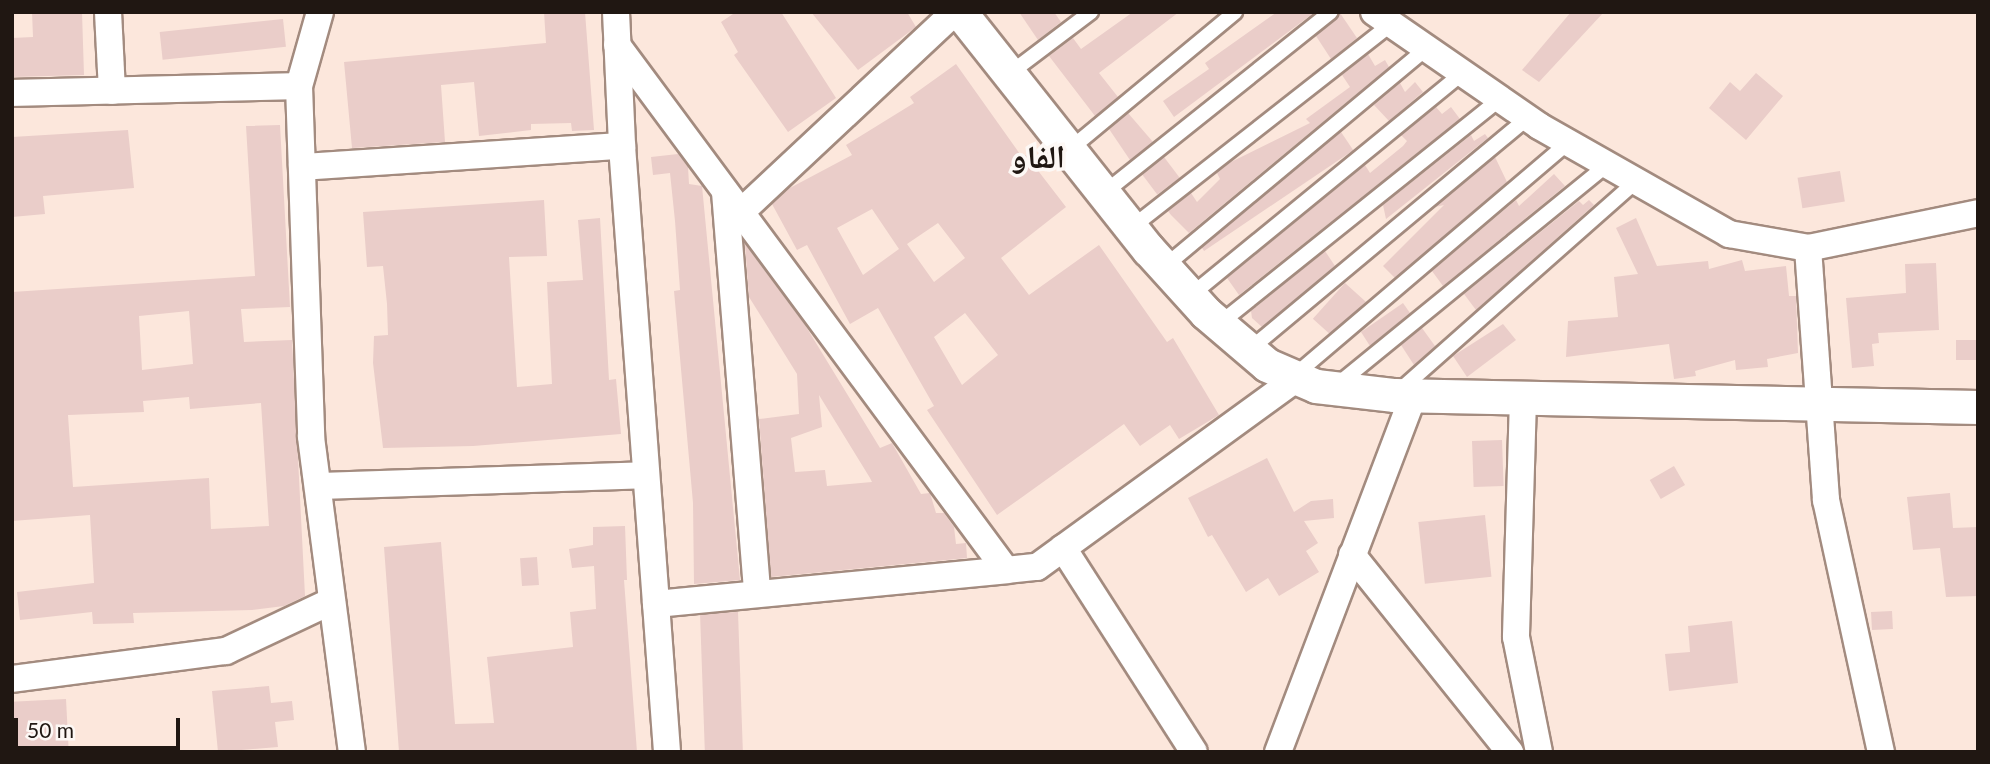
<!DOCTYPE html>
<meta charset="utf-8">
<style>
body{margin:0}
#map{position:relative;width:1990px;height:764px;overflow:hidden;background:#fce7dc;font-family:Lato,"Noto Naskh Arabic",sans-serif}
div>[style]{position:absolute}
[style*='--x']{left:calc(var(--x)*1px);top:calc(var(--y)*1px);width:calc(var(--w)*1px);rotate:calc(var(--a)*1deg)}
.building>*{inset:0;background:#eacdc9;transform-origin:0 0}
.roads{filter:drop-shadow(2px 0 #a38b7f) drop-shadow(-2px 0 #a38b7f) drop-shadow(0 2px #a38b7f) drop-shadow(0 -2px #a38b7f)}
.service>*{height:14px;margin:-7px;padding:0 7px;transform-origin:7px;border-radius:7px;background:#fff}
.minor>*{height:26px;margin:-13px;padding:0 13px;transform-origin:13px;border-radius:13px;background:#fff}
.tertiary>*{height:33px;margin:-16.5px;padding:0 16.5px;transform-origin:16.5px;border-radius:16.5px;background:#fff}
span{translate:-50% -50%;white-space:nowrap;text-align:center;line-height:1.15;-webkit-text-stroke:7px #fdf8f5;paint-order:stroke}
.town-label{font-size:32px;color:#201712;font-weight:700}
.frame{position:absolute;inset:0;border:14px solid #201712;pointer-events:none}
.scale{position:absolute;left:14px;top:718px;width:166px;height:32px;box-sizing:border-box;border:4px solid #201712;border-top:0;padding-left:9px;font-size:21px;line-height:24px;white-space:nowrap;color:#201712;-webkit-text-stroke:5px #fdf8f5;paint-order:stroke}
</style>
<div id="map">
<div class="building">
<div style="clip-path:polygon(32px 12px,82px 12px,84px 75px,12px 77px,12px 38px,33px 37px)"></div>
<div style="clip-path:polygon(544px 12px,585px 12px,594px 130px,572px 131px,571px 123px,531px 124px,531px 130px,479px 136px,474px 82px,441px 85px,445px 142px,352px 148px,344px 62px,546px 43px)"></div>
<div style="clip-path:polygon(736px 12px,781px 12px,836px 98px,788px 132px,734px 55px,738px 52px,721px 22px)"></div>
<div style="clip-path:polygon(811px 12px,907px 12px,916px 27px,858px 70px)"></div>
<div style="clip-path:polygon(1019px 12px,1054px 12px,1061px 22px,1038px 40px)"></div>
<div style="clip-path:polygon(1133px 12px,1179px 12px,1099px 73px,1118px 97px,1095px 116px,1049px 56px,1073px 38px,1081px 49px)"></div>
<div style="clip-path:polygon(1277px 12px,1315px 12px,1174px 117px,1163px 101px,1209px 69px,1205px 63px)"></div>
<div style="clip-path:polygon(1571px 12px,1604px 12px,1539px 82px,1522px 70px)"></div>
<div style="clip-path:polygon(1340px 13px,1357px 38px,1331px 59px,1316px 36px)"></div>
<div style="left:283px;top:19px;width:28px;height:124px;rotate:84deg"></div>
<div style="clip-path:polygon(1368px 54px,1375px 66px,1385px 60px,1389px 67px,1189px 233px,1171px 215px,1168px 211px,1191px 193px,1197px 202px,1220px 179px,1217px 173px,1231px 162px,1310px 123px,1306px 119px,1350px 87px,1342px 75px)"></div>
<div style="clip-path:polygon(evenodd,956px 64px,1022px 157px,1026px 155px,1066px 207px,1001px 258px,1029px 295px,1099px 245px,1167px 342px,1173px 338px,1219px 415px,1179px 439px,1170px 425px,1140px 446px,1124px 424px,997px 515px,927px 410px,934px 406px,878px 308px,850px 324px,807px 245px,797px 250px,772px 204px,788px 189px,852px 155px,846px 145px,914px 103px,910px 97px,956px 64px,872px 209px,899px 249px,863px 275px,837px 228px,872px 209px,956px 64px,938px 223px,965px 258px,934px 282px,907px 244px,938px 223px,956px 64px,965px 313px,998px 355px,962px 385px,934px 337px,965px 313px)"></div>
<div style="clip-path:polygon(1756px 73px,1783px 96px,1746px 140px,1709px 108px,1730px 82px,1740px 91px)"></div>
<div style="clip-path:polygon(1415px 82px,1423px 92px,1389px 121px,1374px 105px,1400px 83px,1405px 92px)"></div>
<div style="clip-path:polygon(1436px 107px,1442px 114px,1451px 107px,1460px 119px,1239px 295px,1227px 278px,1365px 165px,1370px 173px,1403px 146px,1407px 141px,1401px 135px)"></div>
<div style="clip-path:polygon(1128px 113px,1153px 142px,1130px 160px,1109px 129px)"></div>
<div style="clip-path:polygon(evenodd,280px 125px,290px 307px,241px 309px,244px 342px,292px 340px,305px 596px,284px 606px,252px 610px,133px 613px,134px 623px,93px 624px,92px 612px,20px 620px,17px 592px,94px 583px,90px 515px,12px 521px,12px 292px,255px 276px,246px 126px,280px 125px,189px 311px,193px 364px,142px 370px,139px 316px,189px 311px,280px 125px,189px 397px,190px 409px,261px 403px,269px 526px,211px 529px,209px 478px,73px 487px,68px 415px,144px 412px,143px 401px,189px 397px)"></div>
<div style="clip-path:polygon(128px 130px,134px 188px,43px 196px,45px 214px,12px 217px,12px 137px)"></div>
<div style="left:1341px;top:132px;width:22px;height:180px;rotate:56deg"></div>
<div style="clip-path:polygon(1485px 134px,1488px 138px,1386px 219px,1383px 205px,1471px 135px,1474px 141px)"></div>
<div style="clip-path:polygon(678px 154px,688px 167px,689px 184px,702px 186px,740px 580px,694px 584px,693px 503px,674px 291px,680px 290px,675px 221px,670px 173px,653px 175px,651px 157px)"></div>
<div style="left:1164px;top:157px;width:26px;height:28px;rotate:53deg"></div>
<div style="clip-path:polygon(1495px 157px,1507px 182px,1395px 278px,1383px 266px,1444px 205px,1435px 207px)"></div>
<div style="left:1840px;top:171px;width:31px;height:43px;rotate:81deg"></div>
<div style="clip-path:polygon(1554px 174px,1565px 186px,1443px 286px,1432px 271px,1516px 200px,1519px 206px)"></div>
<div style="clip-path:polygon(544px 200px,547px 256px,509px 257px,517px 387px,552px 384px,547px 282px,583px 280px,578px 220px,600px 218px,609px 380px,616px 379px,621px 434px,473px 446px,383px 448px,373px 363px,374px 336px,388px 335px,387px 304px,383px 266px,367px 267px,363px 212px)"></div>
<div style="clip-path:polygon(1589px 200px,1594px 205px,1476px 310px,1464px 294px,1579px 201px,1583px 205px)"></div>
<div style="clip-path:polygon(1636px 218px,1657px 266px,1708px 261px,1709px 269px,1742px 260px,1745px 271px,1786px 266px,1789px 296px,1796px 296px,1798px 353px,1767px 359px,1768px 367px,1736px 370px,1735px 360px,1695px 371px,1696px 376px,1674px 379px,1669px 344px,1566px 357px,1568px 321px,1618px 317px,1614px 277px,1638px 274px,1616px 228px)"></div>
<div style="clip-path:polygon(evenodd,745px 244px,805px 325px,880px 448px,892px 443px,921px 494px,930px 493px,936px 513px,944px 513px,954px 527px,956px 544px,966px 543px,967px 558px,771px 577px,759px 419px,799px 414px,797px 374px,749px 297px,745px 244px,819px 395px,870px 478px,872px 482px,827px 486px,825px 470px,795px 472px,791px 438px,822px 427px,819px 395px)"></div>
<div style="clip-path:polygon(1325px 251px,1335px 266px,1262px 327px,1252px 318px,1251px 311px)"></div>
<div style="clip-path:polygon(1936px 263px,1939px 330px,1878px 333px,1879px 343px,1872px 344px,1874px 366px,1852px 368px,1846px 298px,1906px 293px,1905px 264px)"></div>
<div style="left:1345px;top:283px;width:28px;height:48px;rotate:42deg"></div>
<div style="clip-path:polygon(1403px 303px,1410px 313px,1370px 346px,1361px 332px)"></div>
<div style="clip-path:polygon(1503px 324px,1516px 340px,1467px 377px,1453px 356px)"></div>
<div style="clip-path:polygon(1422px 328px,1435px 346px,1414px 365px,1401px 345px)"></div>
<div style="left:1978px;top:340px;width:20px;height:22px;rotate:90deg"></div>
<div style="left:1502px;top:440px;width:46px;height:30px;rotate:88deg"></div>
<div style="clip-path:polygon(1267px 458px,1294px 512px,1311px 501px,1333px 499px,1334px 518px,1304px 521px,1318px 543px,1306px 551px,1319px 572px,1279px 596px,1268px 578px,1246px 592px,1212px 535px,1208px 537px,1188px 498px)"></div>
<div style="left:1674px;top:466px;width:22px;height:28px;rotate:60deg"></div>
<div style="clip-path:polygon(1950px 493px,1953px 528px,1978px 527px,1978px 596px,1946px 597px,1940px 548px,1913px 550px,1907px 497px)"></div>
<div style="left:1485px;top:515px;width:62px;height:67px;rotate:84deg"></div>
<div style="clip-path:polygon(625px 526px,627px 580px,624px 580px,637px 752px,399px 752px,384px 547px,441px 542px,455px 724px,494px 723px,487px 657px,573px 647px,570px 612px,596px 609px,594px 566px,572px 568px,569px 549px,593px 545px,593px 527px)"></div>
<div style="left:537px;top:557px;width:28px;height:17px;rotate:86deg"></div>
<div style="left:1892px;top:611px;width:18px;height:21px;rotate:87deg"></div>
<div style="left:738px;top:612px;width:140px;height:38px;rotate:88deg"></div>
<div style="clip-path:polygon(1732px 621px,1738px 683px,1669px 691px,1665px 654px,1690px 652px,1688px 626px)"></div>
<div style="clip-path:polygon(269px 686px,271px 703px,292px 701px,294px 720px,275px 722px,278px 747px,218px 752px,212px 691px)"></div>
<div style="left:66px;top:699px;width:53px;height:54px;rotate:87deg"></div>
</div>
<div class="roads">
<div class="service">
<div style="--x:1009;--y:74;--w:103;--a:-37.1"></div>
<div style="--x:1069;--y:150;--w:216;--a:-39.7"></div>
<div style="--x:1104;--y:193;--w:290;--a:-38.6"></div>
<div style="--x:1131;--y:228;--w:330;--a:-38.1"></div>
<div style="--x:1164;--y:267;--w:342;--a:-39.8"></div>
<div style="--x:1190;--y:296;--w:352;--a:-39.3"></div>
<div style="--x:1219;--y:324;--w:360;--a:-38.7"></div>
<div style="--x:1249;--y:350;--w:362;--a:-39.8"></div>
<div style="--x:1295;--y:375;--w:358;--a:-40.4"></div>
<div style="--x:1337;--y:385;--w:348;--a:-39.2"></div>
<div style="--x:1399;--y:391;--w:317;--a:-41.5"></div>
</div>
<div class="minor">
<div style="--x:108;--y:12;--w:79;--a:87.1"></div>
<div style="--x:320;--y:12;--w:77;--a:105.8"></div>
<div style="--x:299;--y:86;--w:351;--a:88"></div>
<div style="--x:311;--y:437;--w:318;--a:82.6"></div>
<div style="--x:616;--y:12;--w:134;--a:87.4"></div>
<div style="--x:622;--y:146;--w:608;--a:85.75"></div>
<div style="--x:1374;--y:12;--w:201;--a:34.6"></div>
<div style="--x:1539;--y:126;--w:219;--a:29.6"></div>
<div style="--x:1729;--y:234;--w:80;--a:10"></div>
<div style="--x:1808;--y:248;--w:253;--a:85.9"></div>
<div style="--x:1826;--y:500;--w:258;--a:77.7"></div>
<div style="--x:617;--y:45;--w:653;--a:53.46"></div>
<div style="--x:1006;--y:570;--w:31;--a:-6"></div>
<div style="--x:1037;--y:567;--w:321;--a:-36"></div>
<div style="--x:12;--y:93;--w:287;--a:-1.4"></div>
<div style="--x:302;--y:167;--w:321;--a:-3.8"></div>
<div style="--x:725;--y:192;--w:403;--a:85.4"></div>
<div style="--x:741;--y:212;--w:293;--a:-43.1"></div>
<div style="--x:1808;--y:248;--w:174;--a:-11.6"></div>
<div style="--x:1523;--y:399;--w:238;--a:91.7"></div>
<div style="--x:1516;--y:637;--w:117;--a:78.7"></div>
<div style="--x:318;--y:486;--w:328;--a:-1.9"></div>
<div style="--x:1063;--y:548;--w:242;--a:57.3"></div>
<div style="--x:1352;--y:555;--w:253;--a:51.3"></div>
<div style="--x:656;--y:604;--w:352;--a:-5.5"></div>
<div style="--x:12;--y:679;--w:216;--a:-7.5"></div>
<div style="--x:226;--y:651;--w:117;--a:-25.3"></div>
<div style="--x:1278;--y:752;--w:381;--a:-69.2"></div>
</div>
<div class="tertiary">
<div style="--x:960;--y:12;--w:303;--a:51.6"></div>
<div style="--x:1148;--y:249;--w:86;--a:47.8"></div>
<div style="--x:1206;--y:313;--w:80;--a:40.4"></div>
<div style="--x:1267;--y:365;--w:53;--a:23.2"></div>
<div style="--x:1316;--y:386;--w:79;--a:6.6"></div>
<div style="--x:1394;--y:395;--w:584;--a:1.18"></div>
</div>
</div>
<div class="town-label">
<span style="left:1038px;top:156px">الفاو</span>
</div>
<div class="frame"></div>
<div class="scale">50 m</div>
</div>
